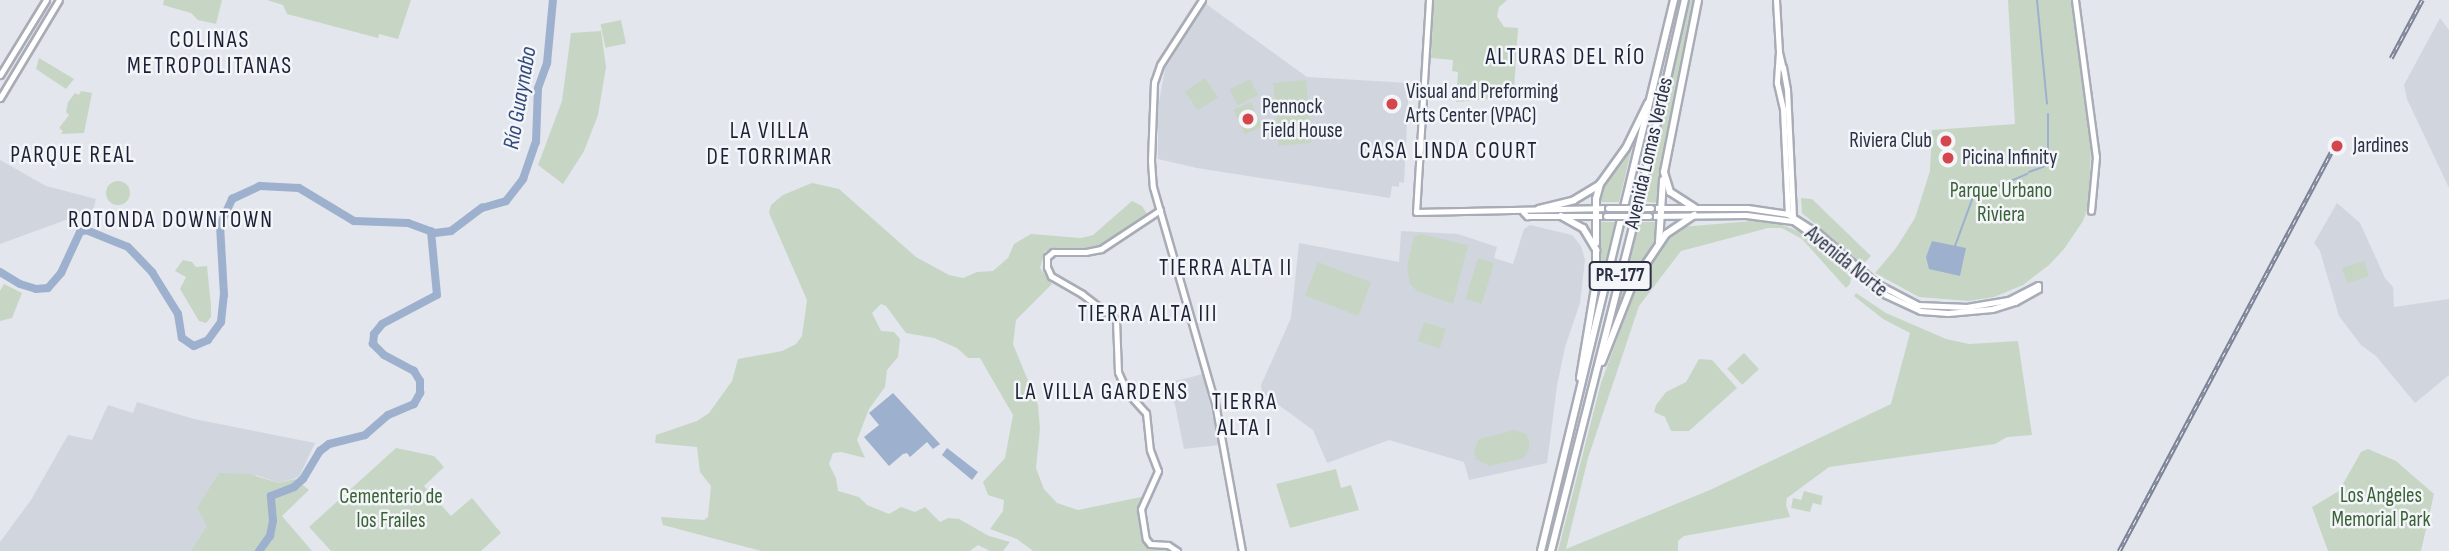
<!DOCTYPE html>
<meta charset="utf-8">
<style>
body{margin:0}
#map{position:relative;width:2449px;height:551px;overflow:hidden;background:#e3e6ec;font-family:"Sofia Sans Condensed",sans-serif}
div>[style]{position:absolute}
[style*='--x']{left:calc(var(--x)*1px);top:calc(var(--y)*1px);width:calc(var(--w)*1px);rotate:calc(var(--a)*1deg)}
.built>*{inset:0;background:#d1d5de}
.green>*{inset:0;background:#c7d6c4;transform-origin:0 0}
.round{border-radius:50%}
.water>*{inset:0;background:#9db0cd}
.stream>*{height:2px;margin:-1px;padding:0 1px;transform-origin:1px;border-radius:1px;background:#9db0cd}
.river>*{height:8px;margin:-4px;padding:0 4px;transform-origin:4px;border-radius:4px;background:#9db0cd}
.roads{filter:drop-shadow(2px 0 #a8acb7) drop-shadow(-2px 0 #a8acb7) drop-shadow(0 2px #a8acb7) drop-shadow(0 -2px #a8acb7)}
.secondary>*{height:5px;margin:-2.5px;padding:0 2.5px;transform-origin:2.5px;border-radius:2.5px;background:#fff}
.highway>*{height:6px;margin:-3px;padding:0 3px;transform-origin:3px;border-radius:3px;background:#fff}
.rail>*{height:4.5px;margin-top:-2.25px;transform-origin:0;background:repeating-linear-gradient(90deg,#f3f5f9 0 5px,#7c8396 0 10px);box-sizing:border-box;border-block:2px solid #7c8396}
.bridges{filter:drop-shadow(2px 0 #a8acb7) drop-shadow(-2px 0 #a8acb7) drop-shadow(0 2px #a8acb7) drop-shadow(0 -2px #a8acb7)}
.secondary-bridge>*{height:5px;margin:-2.5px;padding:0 2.5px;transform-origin:2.5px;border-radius:2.5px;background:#fff}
.dots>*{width:19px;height:19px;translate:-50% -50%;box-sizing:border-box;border:4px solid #f3f5f9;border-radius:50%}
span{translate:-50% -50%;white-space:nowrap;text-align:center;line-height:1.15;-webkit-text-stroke:5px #f3f5f9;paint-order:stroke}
.shield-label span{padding:2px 5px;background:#f3f5f9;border:2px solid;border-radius:5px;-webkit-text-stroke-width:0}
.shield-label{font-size:19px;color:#2a3145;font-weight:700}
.poi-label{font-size:21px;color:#2a3145}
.left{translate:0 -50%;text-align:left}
.right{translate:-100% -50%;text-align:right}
.street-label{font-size:21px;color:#2a3145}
.park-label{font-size:21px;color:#3a6237}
.neighbourhood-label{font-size:23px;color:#1c2236;letter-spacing:2px}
.water-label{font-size:23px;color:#324b7b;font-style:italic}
</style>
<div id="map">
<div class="built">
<div style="clip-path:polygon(1206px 4px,1307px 77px,1409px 83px,1404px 183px,1399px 182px,1399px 187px,1392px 186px,1390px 198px,1197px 168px,1158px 159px,1158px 108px,1165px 69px)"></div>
<div style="clip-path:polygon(2440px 18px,2449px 30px,2449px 188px,2407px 99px,2404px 85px)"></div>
<div style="clip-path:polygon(0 160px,46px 186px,96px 199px,93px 210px,0 244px)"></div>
<div style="clip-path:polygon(2337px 203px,2360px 223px,2385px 278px,2393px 287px,2394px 307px,2449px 299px,2449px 375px,2415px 403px,2376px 356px,2361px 345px,2339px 316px,2320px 251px,2314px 243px)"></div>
<div style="clip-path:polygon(1530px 225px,1572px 235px,1581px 246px,1585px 260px,1580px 303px,1565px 347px,1557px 386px,1547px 463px,1469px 480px,1464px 462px,1389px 440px,1327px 463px,1313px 430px,1262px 393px,1261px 385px,1291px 318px,1299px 243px,1399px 262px,1401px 231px,1458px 234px,1497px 247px,1494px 258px,1513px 264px,1524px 229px)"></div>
<div style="clip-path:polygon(1203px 374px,1219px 445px,1184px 449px,1175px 405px,1163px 384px)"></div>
<div style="clip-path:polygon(137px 402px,194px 419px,315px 443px,299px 477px,279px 483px,256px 475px,208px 526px,191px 551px,0 551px,0 542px,31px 500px,68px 435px,92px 440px,108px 405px,133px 413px)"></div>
</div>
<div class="green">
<div style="clip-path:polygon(164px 0,222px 0,216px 24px,198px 20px,191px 13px,163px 5px)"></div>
<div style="clip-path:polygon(267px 0,411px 0,398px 39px,379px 34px,378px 38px,287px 14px,283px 5px)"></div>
<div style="clip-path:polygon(1434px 0,1507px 0,1499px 7px,1497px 16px,1504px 27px,1518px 28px,1514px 90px,1509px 97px,1456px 102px,1458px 72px,1452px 71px,1453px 60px,1431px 58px)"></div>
<div style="clip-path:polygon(1689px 0,1694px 0,1662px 162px,1659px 203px,1648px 202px,1644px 199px)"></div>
<div style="clip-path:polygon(2008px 0,2071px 0,2091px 146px,2089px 205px,2083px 221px,2064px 249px,2049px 265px,2023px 285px,1994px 297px,1969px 301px,1919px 297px,1875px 273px,1896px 248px,1915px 218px,1930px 171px,1932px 130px,2015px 124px)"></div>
<div style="left:621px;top:20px;width:24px;height:21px;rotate:78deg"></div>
<div style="clip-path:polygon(601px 31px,606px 67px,598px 115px,584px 151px,563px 184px,538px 165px,562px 101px,571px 33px)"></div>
<div style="clip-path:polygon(39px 58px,74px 79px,66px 89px,36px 69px)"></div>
<div style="left:1205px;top:78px;width:23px;height:24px;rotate:56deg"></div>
<div style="left:1250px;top:79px;width:18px;height:23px;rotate:63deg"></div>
<div style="left:1306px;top:80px;width:63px;height:33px;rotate:85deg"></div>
<div style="clip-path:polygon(81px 91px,92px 93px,84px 133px,61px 134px,63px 131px,59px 128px,69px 115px,66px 112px,68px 102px,75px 93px,79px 95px)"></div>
<div style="left:1251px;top:102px;width:27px;height:19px;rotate:66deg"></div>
<div style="clip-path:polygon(1633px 143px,1619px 202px,1599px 202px,1606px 181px)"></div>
<div class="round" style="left:106px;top:181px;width:24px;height:24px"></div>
<div style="clip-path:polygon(812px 183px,839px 189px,916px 257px,949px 275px,963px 278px,977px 272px,993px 271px,1008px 258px,1014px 244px,1031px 234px,1081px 238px,1093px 235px,1132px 201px,1142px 206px,1147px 214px,1097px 247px,1045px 251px,1040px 268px,1052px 284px,1016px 320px,1013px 344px,1038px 405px,1040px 429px,1036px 468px,1044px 489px,1057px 503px,1078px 510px,1141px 497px,1139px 516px,1144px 541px,1150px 547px,1170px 551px,1033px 551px,1017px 539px,990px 529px,1003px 511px,1004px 500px,988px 495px,983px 482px,1005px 458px,1013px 415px,980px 358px,968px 358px,957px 348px,934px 338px,906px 333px,886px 306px,881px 304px,872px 313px,881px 331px,894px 332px,900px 339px,898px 357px,887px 370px,885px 387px,869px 409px,857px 440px,865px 458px,841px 452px,833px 453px,829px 464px,836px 478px,838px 491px,859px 497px,867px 505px,889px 514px,901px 507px,915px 512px,925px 507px,940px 522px,948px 518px,959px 519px,989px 536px,1010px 542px,1003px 551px,990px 551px,978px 545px,970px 551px,761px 551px,663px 525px,661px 517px,704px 520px,708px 517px,711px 486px,700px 472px,697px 447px,655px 443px,656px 435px,697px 421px,709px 413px,732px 381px,738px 359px,782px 351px,796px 344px,802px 336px,807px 300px,769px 213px,771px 205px,783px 195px)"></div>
<div style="clip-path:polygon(1801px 198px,1812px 199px,1871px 256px,1863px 264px,1802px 213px)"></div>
<div style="clip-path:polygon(1752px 221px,1777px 223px,1803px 233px,1818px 243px,1851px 278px,1850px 284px,1846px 288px,1802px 239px,1782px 228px,1768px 228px,1681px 251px,1639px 306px,1588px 458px,1566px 549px,1710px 490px,1891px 404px,1910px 333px,1883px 319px,1854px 296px,1856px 293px,1886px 313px,1946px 339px,1969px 344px,2018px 341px,2032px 435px,2007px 437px,1995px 444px,1829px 467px,1787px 498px,1786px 505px,1790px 517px,1684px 536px,1678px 541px,1678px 551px,1558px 551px,1601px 383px,1637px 285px,1666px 241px,1681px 227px)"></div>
<div style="clip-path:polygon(1599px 222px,1615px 222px,1596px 301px,1600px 267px)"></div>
<div style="clip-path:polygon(1639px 222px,1659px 222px,1658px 237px,1630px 283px,1614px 320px)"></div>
<div style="clip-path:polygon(1421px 234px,1468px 245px,1453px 304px,1417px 291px,1410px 284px,1407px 266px,1414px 236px)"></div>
<div style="left:1478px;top:258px;width:17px;height:43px;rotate:17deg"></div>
<div style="clip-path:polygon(183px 260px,192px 262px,196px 267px,207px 266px,211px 306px,211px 317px,206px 323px,199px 321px,180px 289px,186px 277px,175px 271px)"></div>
<div style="left:2364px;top:261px;width:16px;height:23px;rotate:72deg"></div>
<div style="left:1318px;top:262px;width:57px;height:36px;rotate:21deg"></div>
<div style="clip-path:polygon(4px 284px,22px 293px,12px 318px,0 321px,0 291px)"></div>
<div style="left:1424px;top:322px;width:23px;height:20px;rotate:18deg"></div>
<div style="left:1744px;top:353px;width:22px;height:23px;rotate:47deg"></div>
<div style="clip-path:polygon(1699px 359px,1712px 360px,1737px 388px,1689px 431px,1671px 431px,1665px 417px,1654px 412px,1656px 405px,1666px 392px,1686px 382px)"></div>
<div style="clip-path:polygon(1515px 430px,1526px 434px,1529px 439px,1529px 449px,1524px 458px,1490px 466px,1476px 459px,1474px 450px,1479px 439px)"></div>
<div style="clip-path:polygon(396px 448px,434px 456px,444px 467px,424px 486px,451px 516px,472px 498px,501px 533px,481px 551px,331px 551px,309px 527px)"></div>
<div style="clip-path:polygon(2368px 449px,2396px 461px,2434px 494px,2421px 551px,2328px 551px,2312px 507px,2339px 491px,2361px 452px)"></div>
<div style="clip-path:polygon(1336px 469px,1341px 488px,1351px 485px,1359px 510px,1290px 528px,1276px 484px)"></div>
<div style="clip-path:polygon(219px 473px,249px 474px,279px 483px,295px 479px,309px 490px,282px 516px,312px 551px,191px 551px,207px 526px,197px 508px)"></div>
<div style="clip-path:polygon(1804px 491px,1823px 496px,1821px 505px,1813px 503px,1810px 512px,1791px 508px,1793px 498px,1801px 500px)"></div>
</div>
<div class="water">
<div style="clip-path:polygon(1932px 241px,1966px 248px,1960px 276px,1929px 269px,1926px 257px)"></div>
<div style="clip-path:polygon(893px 393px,940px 444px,933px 449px,927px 442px,910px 457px,907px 453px,903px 454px,889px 466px,864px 437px,879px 425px,869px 413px)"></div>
<div style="clip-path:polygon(947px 448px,978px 472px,972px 480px,942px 455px)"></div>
</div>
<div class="stream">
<div style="--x:2037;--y:0;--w:104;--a:84.5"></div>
<div style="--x:2029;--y:172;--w:15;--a:-20"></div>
<div style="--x:2043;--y:167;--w:8;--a:-50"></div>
<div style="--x:2048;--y:161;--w:47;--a:-90"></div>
<div style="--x:1955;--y:246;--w:52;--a:-69.8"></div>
<div style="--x:1973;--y:197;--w:59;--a:-23.1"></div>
</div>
<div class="river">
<div style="--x:0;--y:272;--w:23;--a:31"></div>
<div style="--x:20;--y:284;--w:17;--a:17"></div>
<div style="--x:36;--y:289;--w:12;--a:-5"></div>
<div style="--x:48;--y:288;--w:20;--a:-49"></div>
<div style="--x:61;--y:273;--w:45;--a:-65.1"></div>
<div style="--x:80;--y:232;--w:6;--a:-18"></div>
<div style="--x:86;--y:230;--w:45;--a:22"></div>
<div style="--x:128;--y:247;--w:35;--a:46"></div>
<div style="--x:152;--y:272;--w:49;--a:58.2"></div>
<div style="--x:178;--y:314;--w:24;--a:81"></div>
<div style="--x:182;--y:338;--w:14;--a:34"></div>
<div style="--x:194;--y:346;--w:15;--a:-23"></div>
<div style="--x:208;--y:340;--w:22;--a:-54"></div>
<div style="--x:221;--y:322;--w:27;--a:-84"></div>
<div style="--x:224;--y:295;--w:70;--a:-93.3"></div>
<div style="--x:220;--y:225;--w:29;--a:-65"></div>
<div style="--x:232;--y:199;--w:31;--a:-25"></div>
<div style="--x:260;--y:186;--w:39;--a:3"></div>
<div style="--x:299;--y:188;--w:64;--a:31"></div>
<div style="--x:354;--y:221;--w:54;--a:2.1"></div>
<div style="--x:408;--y:223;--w:29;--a:20"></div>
<div style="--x:435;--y:233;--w:16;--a:-7"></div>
<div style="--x:451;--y:231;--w:39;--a:-37"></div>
<div style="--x:482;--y:208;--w:25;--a:-16"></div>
<div style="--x:506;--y:201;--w:28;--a:-52"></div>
<div style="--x:523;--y:179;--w:39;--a:-71"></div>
<div style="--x:536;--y:142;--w:54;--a:-87.9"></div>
<div style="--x:538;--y:88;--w:27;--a:-70"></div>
<div style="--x:547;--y:63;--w:63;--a:-84.6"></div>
<div style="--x:259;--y:551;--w:19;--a:-54"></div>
<div style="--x:270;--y:536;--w:15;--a:-79"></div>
<div style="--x:273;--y:521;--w:25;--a:-95"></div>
<div style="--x:271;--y:496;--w:25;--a:-21"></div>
<div style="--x:294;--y:487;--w:12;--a:-42"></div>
<div style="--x:303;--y:479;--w:33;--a:-59"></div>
<div style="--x:320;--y:451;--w:11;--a:-38"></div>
<div style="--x:329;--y:444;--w:37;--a:-14"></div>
<div style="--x:365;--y:435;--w:30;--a:-41"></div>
<div style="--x:388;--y:415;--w:28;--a:-23"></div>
<div style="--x:414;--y:404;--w:13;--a:-61"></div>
<div style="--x:420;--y:393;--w:12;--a:-90"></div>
<div style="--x:420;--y:381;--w:12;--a:-121"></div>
<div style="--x:414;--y:371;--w:34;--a:-152"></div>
<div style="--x:384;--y:355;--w:16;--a:-135"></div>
<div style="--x:373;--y:344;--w:10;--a:-84"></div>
<div style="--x:374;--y:334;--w:13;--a:-51"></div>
<div style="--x:382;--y:324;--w:62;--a:-27.8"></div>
<div style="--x:437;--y:295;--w:64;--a:-95.4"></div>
</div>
<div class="roads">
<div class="secondary">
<div style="--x:1202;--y:0;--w:77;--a:122.9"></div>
<div style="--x:1160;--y:65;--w:18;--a:109"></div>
<div style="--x:1154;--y:82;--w:79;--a:92.2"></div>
<div style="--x:1151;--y:161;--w:26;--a:86"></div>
<div style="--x:1153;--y:187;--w:225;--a:74"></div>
<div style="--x:1215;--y:403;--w:150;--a:79.7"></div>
<div style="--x:1429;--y:0;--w:212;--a:93.5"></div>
<div style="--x:1416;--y:212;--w:192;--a:-1.2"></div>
<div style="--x:1776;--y:0;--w:52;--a:86.7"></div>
<div style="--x:1779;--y:52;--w:17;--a:77"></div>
<div style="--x:2075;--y:0;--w:158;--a:82.4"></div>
<div style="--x:2096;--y:157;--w:54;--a:95.3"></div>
<div style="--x:1779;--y:52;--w:31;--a:94"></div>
<div style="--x:1777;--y:83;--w:27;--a:77"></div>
<div style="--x:1783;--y:109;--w:105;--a:87.3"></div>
<div style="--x:1783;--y:67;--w:22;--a:80"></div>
<div style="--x:1787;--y:89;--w:127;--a:87.3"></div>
<div style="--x:0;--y:75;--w:88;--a:-58.5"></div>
<div style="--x:0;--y:98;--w:114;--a:-59"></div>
<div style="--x:1160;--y:210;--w:71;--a:146.5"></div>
<div style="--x:1101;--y:249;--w:15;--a:169"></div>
<div style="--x:1086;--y:252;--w:33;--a:180"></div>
<div style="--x:1053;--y:252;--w:8;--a:140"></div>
<div style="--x:1047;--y:257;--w:10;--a:90"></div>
<div style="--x:1047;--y:267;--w:10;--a:66"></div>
<div style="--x:1051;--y:276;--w:36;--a:30"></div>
<div style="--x:1082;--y:294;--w:43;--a:37.4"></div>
<div style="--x:1116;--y:320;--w:52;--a:87.8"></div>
<div style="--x:1118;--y:372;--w:22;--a:66"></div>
<div style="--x:1127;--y:392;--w:28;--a:48"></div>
<div style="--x:1146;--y:413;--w:37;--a:84"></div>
<div style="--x:1150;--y:450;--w:22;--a:69"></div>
<div style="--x:1158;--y:471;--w:42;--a:114.1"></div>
<div style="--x:1141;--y:509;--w:30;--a:81"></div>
<div style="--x:1146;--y:539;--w:6;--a:51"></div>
<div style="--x:1150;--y:544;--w:18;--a:3"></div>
<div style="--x:1168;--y:545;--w:11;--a:34"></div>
<div style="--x:1523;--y:212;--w:6;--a:45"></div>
<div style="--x:1527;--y:216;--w:79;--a:0"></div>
<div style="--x:1649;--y:216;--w:97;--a:-0.6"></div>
<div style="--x:1746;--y:215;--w:47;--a:7.3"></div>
<div style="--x:1793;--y:221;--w:28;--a:35"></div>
<div style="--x:1816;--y:237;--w:91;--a:39.6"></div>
<div style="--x:1886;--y:295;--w:38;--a:25"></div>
<div style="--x:1921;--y:311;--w:27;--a:4"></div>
<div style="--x:1948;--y:313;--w:44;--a:-5.2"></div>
<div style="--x:1992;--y:309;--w:24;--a:-17"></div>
<div style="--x:2015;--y:302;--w:26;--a:-29"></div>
<div style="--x:2038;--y:289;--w:4;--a:-90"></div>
<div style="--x:2038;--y:285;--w:34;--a:153"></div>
<div style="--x:2008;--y:300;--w:42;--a:170.3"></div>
<div style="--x:1967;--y:307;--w:49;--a:-177.7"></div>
<div style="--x:1918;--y:305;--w:47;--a:-152.4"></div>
<div style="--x:1876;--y:283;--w:77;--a:-139.2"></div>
<div style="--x:1818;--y:233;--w:36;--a:-148"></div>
<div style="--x:1788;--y:214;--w:41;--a:-171.7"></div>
<div style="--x:1747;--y:208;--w:96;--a:180"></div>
</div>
<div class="highway">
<div style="--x:1695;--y:208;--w:30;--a:-147"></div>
<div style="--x:1670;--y:192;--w:21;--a:-107"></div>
<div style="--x:1664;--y:172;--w:175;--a:-78.8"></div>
<div style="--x:1539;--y:209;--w:36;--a:-14"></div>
<div style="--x:1574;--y:200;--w:29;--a:-31"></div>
<div style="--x:1561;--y:216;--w:25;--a:29"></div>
<div style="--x:1583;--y:228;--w:26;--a:59"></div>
<div style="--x:1596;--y:250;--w:32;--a:90"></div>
<div style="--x:1596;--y:282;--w:97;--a:99.5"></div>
<div style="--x:1659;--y:242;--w:62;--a:-86.3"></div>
<div style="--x:1596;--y:243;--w:44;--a:-90"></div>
<div style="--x:1596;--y:199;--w:16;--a:-75"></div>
<div style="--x:1600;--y:184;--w:44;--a:-54.2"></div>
<div style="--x:1626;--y:148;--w:50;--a:-63.9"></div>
<div style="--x:1602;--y:362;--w:85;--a:-68.6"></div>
<div style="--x:1633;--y:283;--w:59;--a:-56"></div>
<div style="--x:1666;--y:234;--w:34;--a:-34"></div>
<div style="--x:1541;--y:551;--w:567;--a:-76.43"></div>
<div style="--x:1551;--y:551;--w:333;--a:-75.8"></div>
<div style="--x:1633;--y:228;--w:234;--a:-77.2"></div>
</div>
</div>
<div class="rail">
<div style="--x:2391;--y:58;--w:66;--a:-61.9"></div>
<div style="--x:2119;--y:551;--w:453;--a:-62"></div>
</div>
<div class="bridges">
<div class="secondary-bridge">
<div style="--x:1608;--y:208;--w:43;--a:0"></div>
<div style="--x:1606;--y:216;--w:43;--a:0"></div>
</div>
</div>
<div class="dots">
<div style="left:1392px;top:104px;background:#d5454c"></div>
<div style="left:1248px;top:119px;background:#d5454c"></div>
<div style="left:1946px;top:141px;background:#d5454c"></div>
<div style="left:2337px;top:146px;background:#d5454c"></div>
<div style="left:1948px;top:158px;background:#d5454c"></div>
</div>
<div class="shield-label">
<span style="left:1620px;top:276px">PR-177</span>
</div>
<div class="poi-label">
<span class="left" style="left:1406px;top:104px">Visual and Preforming<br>Arts Center (VPAC)</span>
<span class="left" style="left:1262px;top:119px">Pennock<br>Field House</span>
<span class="right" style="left:1932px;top:141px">Riviera Club</span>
<span class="left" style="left:2353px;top:146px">Jardines</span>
<span class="left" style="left:1962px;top:158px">Picina Infinity</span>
</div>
<div class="street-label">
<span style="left:1649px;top:153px;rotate:-77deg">Avenida Lomas Verdes</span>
<span style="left:1846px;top:262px;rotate:39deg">Avenida Norte</span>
</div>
<div class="park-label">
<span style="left:2001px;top:203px">Parque Urbano<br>Riviera</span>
<span style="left:2381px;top:508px">Los Angeles<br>Memorial Park</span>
<span style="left:391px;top:509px">Cementerio de<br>los Frailes</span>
</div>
<div class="neighbourhood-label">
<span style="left:210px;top:53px">COLINAS<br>METROPOLITANAS</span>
<span style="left:1566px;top:57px">ALTURAS DEL RÍO</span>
<span style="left:770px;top:144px">LA VILLA<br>DE TORRIMAR</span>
<span style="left:1449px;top:151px">CASA LINDA COURT</span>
<span style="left:73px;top:155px">PARQUE REAL</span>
<span style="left:171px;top:220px">ROTONDA DOWNTOWN</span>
<span style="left:1226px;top:268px">TIERRA ALTA II</span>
<span style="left:1148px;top:314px">TIERRA ALTA III</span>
<span style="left:1102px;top:392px">LA VILLA GARDENS</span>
<span style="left:1245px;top:415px">TIERRA<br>ALTA I</span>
</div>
<div class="water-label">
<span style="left:520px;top:98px;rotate:-80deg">Río Guaynabo</span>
</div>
</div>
